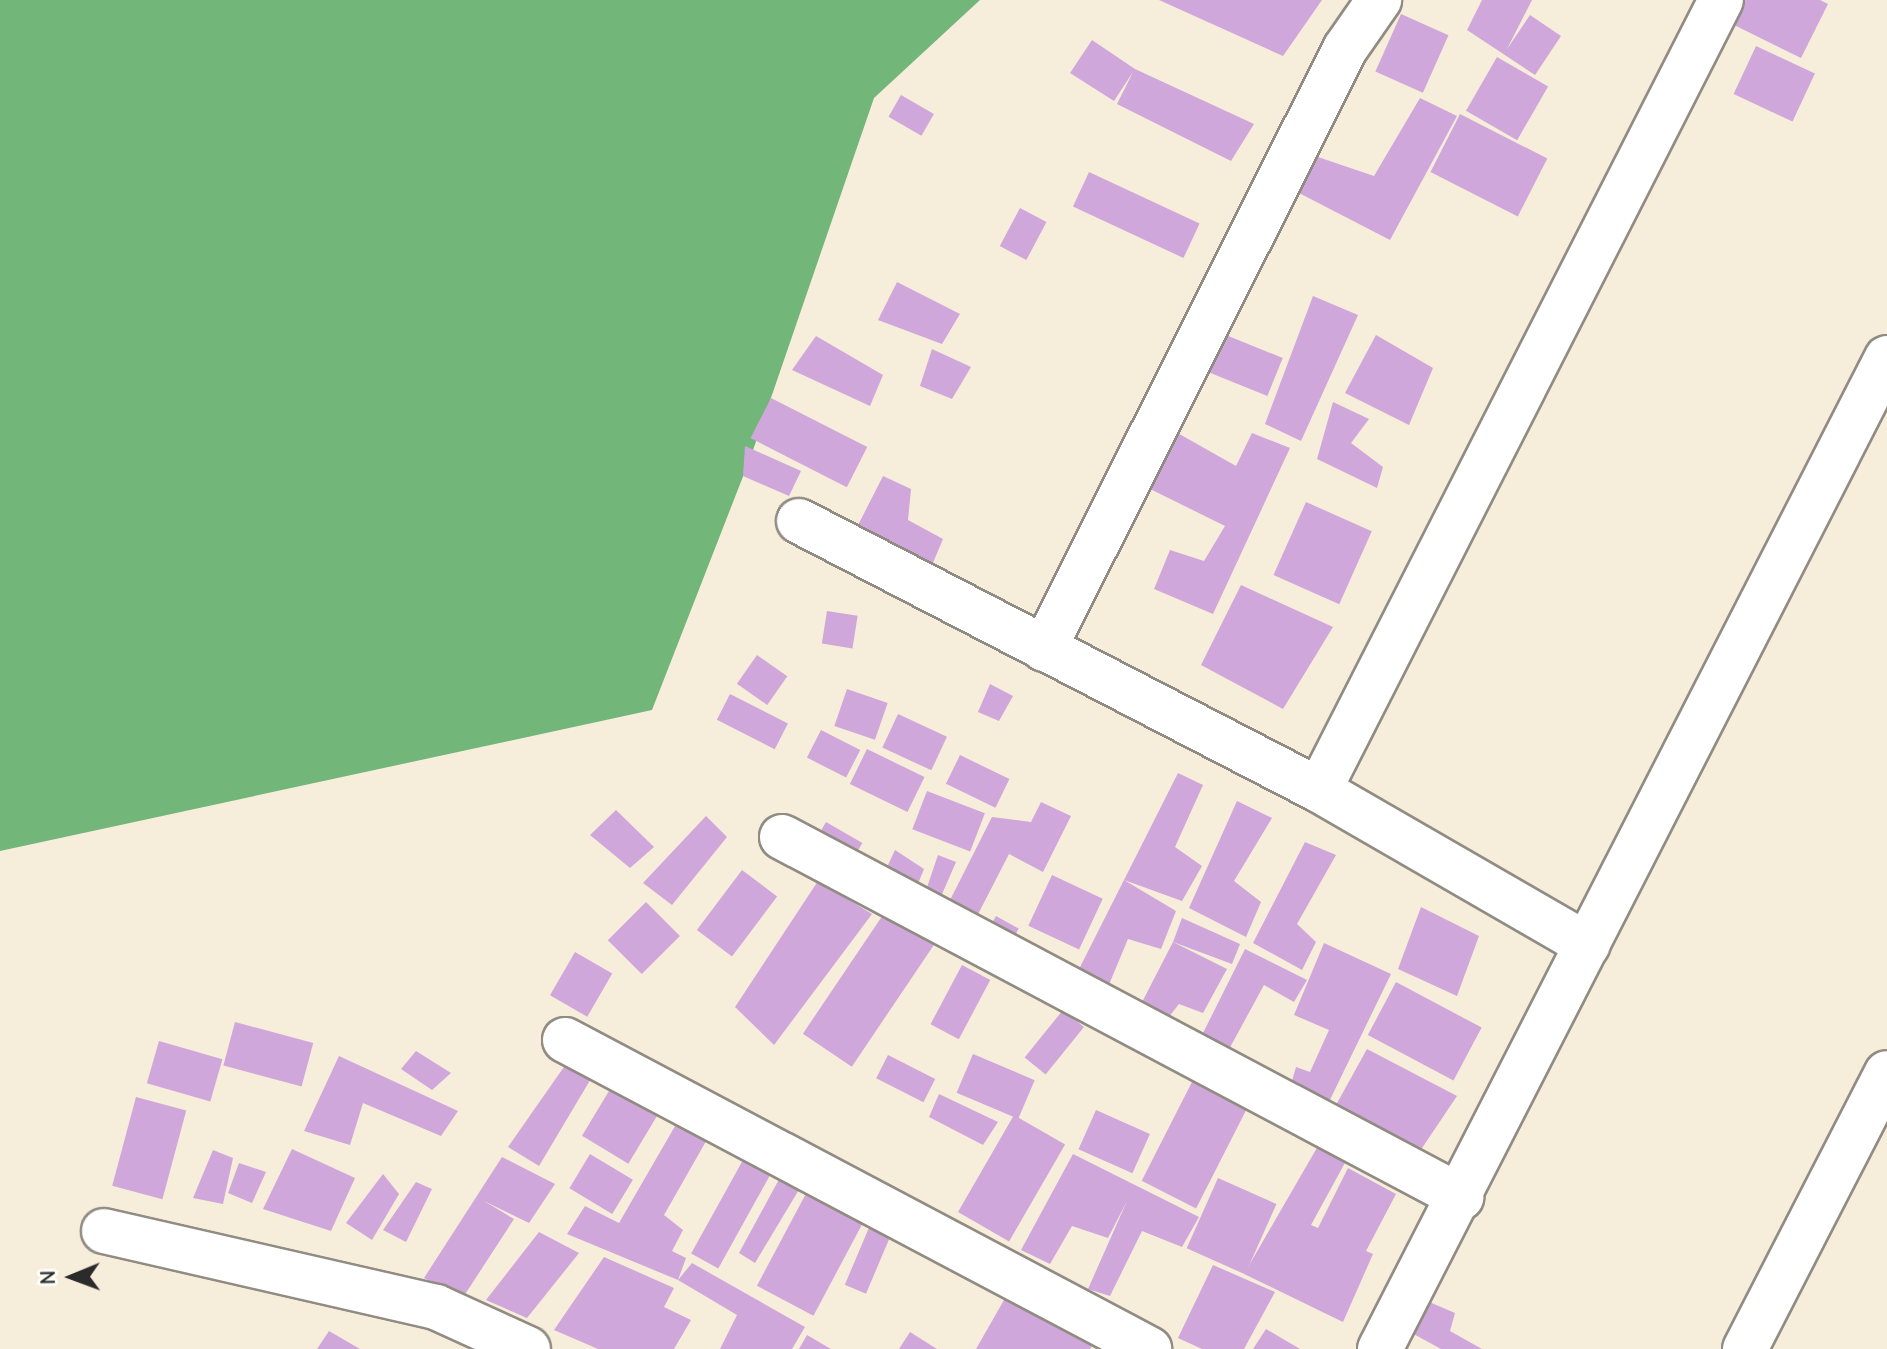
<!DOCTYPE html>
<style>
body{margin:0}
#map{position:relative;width:1887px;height:1349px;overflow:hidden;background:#f7eddb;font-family:"Comic Neue",sans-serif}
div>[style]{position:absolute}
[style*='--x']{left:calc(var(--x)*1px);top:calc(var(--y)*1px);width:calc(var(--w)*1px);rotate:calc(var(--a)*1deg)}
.forest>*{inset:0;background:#73b67a}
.building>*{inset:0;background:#d0a7db;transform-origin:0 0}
.roads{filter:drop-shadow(2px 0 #918c83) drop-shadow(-2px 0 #918c83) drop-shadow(0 2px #918c83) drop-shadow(0 -2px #918c83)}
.street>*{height:44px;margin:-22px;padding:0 22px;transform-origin:22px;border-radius:22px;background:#fff}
span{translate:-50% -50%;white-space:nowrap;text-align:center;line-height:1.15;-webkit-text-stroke:6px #fdfcf7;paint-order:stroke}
.north{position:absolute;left:32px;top:1237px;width:80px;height:80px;-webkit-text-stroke:6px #fdfcf7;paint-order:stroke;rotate:269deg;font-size:22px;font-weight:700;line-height:32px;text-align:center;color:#2b2b2b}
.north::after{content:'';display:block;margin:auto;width:28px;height:36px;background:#2b2b2b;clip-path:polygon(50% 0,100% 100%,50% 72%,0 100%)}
</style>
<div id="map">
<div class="forest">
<div style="clip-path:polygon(0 0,980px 0,874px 98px,751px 456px,652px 710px,0 851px)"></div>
</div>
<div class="building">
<div style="clip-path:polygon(1159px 0,1322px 0,1283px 56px)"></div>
<div style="clip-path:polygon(1482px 0,1532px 0,1507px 49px,1530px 15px,1561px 36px,1535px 75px,1467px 30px)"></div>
<div style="clip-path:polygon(1736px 0,1820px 0,1828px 4px,1801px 58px,1726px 21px)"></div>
<div style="left:1401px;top:14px;width:52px;height:63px;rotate:24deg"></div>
<div style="clip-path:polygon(1092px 40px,1135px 69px,1254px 124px,1231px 161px,1117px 104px,1133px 72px,1114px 101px,1070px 73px)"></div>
<div style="left:1756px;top:46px;width:65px;height:53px;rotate:25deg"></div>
<div style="left:1497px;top:57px;width:59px;height:62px;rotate:30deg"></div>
<div style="left:901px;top:95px;width:38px;height:25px;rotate:30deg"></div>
<div style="clip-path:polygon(1420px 98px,1457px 116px,1390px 240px,1299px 193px,1315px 156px,1374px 176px)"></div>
<div style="left:1460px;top:114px;width:98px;height:65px;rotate:27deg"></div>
<div style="left:1089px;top:172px;width:122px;height:38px;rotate:25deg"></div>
<div style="left:1020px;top:208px;width:30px;height:43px;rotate:28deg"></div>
<div style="clip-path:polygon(897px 282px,960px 314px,942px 344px,878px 320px)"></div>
<div style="clip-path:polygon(1313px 296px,1358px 315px,1301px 441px,1265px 424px)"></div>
<div style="left:1216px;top:331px;width:72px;height:41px;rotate:22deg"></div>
<div style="clip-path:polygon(1376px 335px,1433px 368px,1409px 425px,1345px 393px)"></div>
<div style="clip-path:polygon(816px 336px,883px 375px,870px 406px,792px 370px)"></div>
<div style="clip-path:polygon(932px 349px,971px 367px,952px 399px,920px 386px)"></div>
<div style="left:771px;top:398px;width:108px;height:45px;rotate:27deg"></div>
<div style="clip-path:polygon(1333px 402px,1369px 419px,1351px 443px,1383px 467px,1377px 488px,1317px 459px)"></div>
<div style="clip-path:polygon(1174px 431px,1236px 466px,1252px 433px,1290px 448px,1213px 614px,1154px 589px,1170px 550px,1204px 561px,1225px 526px,1142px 485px)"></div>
<div style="clip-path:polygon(745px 446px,801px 471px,789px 496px,743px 476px)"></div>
<div style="clip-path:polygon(883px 476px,911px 489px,908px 520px,943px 539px,927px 577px,851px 539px)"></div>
<div style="left:1306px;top:502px;width:72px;height:80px;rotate:24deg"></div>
<div style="clip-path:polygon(1241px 585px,1333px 627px,1283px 709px,1201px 665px)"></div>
<div style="left:827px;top:611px;width:31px;height:33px;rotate:9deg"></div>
<div style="left:757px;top:655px;width:37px;height:35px;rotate:35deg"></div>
<div style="clip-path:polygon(990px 684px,1013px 696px,999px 721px,978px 712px)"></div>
<div style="left:847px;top:689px;width:43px;height:39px;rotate:19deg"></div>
<div style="left:730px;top:694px;width:65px;height:29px;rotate:27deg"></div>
<div style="left:898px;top:714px;width:54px;height:37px;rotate:25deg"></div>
<div style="left:821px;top:730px;width:44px;height:31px;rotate:27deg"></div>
<div style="left:867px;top:749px;width:64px;height:39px;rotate:26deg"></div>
<div style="left:960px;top:755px;width:55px;height:32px;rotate:26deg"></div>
<div style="clip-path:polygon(1178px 773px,1203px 785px,1175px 847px,1202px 866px,1182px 901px,1124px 880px,1176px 911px,1161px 949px,1128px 939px,1105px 994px,1073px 981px,1124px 880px)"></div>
<div style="left:927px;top:791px;width:62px;height:41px;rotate:21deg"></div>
<div style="clip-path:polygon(1237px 801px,1272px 818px,1234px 881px,1261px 902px,1246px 937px,1189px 908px)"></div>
<div style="clip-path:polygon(1041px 802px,1071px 816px,1043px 872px,1009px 854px,973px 924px,945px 910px,992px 817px,1031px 822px)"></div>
<div style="clip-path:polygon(616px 810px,654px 847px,630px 868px,590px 835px)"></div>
<div style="clip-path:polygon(706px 816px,727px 837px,672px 905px,643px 883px)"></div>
<div style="left:826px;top:822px;width:42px;height:22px;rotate:30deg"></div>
<div style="clip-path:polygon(1305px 842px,1336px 855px,1297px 924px,1316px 942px,1302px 970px,1253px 943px)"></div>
<div style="clip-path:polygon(895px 850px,924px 869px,915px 891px,882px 878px)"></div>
<div style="clip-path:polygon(938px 855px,956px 862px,936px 908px,922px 902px)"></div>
<div style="left:742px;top:870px;width:44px;height:75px;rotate:37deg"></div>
<div style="left:1052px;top:875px;width:56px;height:56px;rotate:25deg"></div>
<div style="clip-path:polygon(818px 881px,872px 914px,774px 1045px,735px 1007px)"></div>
<div style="left:646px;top:902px;width:48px;height:54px;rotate:45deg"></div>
<div style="left:889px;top:906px;width:59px;height:154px;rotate:34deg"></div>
<div style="clip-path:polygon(1421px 907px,1479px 936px,1457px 996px,1398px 969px)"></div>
<div style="left:996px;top:916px;width:26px;height:21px;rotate:29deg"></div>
<div style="clip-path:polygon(1182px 918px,1240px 944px,1232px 964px,1173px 942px)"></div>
<div style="clip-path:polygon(1173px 942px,1227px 969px,1203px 1013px,1179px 1004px,1168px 1018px,1139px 1008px)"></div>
<div style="clip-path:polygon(1324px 943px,1391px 974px,1326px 1108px,1289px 1091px,1296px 1067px,1310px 1072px,1329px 1030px,1294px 1015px)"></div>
<div style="clip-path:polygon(1245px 949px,1307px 980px,1294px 1002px,1264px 985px,1227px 1053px,1200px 1039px)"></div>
<div style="left:575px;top:952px;width:43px;height:50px;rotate:30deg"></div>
<div style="left:962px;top:965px;width:32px;height:67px;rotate:28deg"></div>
<div style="left:1396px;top:982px;width:97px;height:60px;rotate:28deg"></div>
<div style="left:1063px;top:1010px;width:27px;height:61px;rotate:39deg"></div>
<div style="left:235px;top:1022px;width:81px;height:45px;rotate:15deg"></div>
<div style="left:159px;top:1041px;width:66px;height:44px;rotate:16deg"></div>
<div style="clip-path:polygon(1367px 1049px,1457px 1096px,1418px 1154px,1331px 1114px)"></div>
<div style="clip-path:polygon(416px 1051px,451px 1073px,432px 1090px,401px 1069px)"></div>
<div style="left:973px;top:1054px;width:67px;height:42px;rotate:23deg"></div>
<div style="left:888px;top:1055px;width:53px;height:26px;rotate:27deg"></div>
<div style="clip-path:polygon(339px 1056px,458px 1111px,441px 1136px,363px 1103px,350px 1145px,304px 1131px)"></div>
<div style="clip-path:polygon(566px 1064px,592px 1077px,539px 1166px,508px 1147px)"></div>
<div style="left:1193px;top:1080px;width:61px;height:113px;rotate:27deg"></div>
<div style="left:615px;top:1081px;width:54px;height:64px;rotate:31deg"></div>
<div style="clip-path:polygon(939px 1094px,998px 1122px,983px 1145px,929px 1117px)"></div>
<div style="left:136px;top:1097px;width:52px;height:92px;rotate:15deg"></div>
<div style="left:1096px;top:1110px;width:59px;height:43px;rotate:24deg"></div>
<div style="clip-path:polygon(682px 1114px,713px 1129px,664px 1215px,683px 1230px,672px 1251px,686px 1258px,678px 1280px,567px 1234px,585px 1206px,619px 1223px)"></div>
<div style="left:1014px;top:1115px;width:59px;height:112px;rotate:30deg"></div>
<div style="clip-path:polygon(1318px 1146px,1346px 1161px,1311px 1225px,1318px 1228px,1348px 1168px,1396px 1194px,1366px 1251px,1373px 1254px,1343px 1322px,1244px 1274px)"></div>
<div style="clip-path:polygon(292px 1149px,355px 1178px,331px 1231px,263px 1209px)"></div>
<div style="clip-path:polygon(213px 1150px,233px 1158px,223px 1204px,193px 1198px)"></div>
<div style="left:590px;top:1154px;width:50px;height:40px;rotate:31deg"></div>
<div style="clip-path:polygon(1073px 1154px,1199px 1217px,1182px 1247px,1142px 1231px,1110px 1296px,1088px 1289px,1127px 1201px,1108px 1238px,1072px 1226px,1050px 1264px,1021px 1250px)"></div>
<div style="clip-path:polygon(502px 1157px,555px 1184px,529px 1223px,484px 1201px,514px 1219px,462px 1299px,424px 1278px)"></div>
<div style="left:743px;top:1160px;width:31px;height:107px;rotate:29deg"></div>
<div style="clip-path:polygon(239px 1163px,266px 1172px,252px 1203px,228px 1193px)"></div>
<div style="clip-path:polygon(783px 1172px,803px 1183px,755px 1263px,739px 1253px)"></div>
<div style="clip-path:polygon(383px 1174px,399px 1194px,372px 1240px,346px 1223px)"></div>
<div style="left:1218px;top:1178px;width:64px;height:77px;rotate:24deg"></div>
<div style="clip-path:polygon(416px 1182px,432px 1189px,406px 1242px,383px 1230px)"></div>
<div style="left:810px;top:1186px;width:64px;height:113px;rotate:28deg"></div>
<div style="left:871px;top:1223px;width:23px;height:67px;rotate:23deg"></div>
<div style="clip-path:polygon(539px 1232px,579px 1253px,527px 1318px,486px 1300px)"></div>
<div style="clip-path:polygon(604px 1257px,674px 1288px,664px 1307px,691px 1320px,674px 1349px,598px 1349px,554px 1330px)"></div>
<div style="clip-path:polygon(692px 1263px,805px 1327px,792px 1349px,720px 1349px,737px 1315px,678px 1280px)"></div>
<div style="clip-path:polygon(1213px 1265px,1275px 1292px,1244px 1349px,1202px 1349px,1178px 1338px)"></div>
<div style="clip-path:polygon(1008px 1293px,1096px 1339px,1090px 1349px,976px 1349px)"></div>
<div style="clip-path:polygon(1427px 1301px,1455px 1313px,1450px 1331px,1482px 1349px,1441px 1349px,1410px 1332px)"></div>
<div style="clip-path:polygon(1266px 1329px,1300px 1349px,1253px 1349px)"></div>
<div style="clip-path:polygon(329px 1331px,360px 1349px,317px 1349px)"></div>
<div style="clip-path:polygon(910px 1332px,937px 1349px,899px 1349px)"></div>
<div style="clip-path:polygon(807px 1335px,831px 1349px,799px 1349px)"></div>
</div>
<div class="roads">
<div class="street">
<div style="--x:799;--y:521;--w:585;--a:27.35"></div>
<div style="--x:1319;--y:790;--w:310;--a:30"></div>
<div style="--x:1044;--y:649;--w:671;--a:-63.36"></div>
<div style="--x:1345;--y:49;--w:60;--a:-55.2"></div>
<div style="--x:1319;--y:790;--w:886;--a:-63.03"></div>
<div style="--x:782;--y:837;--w:769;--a:27.93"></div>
<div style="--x:565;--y:1040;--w:661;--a:27.88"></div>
<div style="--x:104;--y:1231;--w:341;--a:12.9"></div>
<div style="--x:436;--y:1307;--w:101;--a:24.5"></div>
<div style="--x:1380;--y:1349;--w:1113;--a:-62.91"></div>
<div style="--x:1745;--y:1349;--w:310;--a:-62.8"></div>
</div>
</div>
<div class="north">N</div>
</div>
